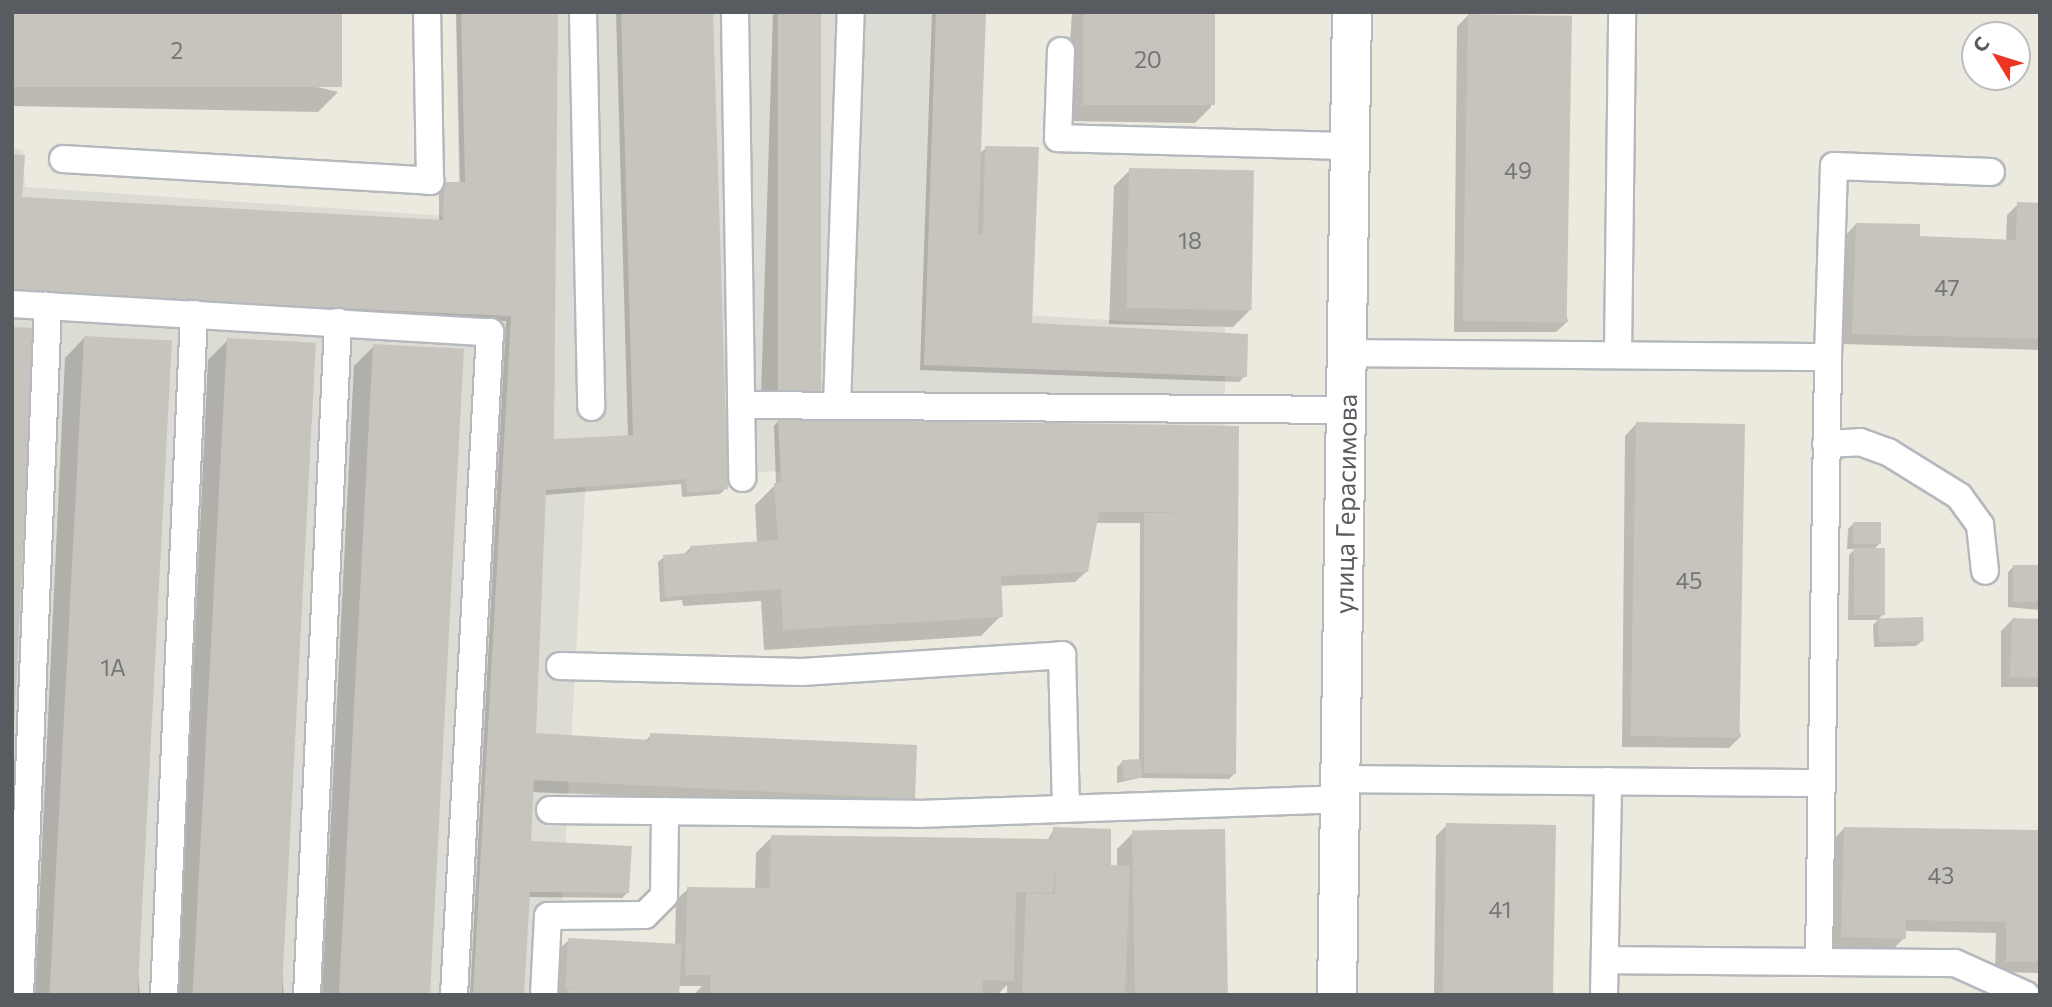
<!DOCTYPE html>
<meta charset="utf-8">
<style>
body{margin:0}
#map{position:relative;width:2052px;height:1007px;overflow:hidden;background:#ece9df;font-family:Commissioner,sans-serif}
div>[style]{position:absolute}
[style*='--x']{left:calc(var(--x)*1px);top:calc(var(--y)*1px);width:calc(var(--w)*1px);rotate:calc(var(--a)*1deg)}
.industrial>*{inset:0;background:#dcdbd4}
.shadow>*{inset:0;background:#0003}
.building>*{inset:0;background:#c7c4bd;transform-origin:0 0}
.roads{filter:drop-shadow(2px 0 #b5b8bd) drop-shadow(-2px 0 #b5b8bd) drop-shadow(0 2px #b5b8bd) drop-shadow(0 -2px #b5b8bd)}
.service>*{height:26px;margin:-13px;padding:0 13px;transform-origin:13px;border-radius:13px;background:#fff}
.minor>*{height:38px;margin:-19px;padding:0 19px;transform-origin:19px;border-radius:19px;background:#fff}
span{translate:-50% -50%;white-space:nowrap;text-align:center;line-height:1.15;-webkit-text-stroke:6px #fff;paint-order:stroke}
.number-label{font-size:23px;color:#747678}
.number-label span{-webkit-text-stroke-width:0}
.street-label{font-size:26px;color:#585c61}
.frame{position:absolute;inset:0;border:14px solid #585c61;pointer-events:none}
.north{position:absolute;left:1961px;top:21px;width:70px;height:70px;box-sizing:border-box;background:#fff;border:2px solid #bcbec0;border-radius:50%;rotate:308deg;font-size:19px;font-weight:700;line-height:28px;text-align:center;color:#585c61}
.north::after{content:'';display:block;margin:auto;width:24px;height:32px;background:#ee3423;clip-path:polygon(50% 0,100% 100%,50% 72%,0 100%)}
</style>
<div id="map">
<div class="industrial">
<div style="clip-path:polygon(456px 12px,969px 12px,959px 311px,1225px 327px,1225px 461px,586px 476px,557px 995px,12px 995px,12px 149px,23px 150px,25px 187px,459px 217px)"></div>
</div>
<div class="shadow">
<div style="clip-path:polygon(12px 12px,338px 92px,318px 112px,12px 106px)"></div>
<div style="clip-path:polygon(456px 12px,556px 12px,552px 441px,628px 437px,616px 12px,712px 12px,726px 488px,720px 494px,682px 497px,681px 484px,544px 495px,533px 739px,644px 742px,651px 735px,913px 798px,897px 815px,632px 802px,632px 796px,531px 792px,529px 842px,628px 892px,622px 898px,528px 897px,522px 995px,470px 995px,506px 321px,12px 298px,20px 199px,439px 221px,439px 190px,445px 184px,460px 184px)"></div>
<div style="clip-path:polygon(773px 12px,820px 12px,806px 391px,801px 397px,761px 396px)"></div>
<div style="clip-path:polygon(932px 12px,984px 12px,979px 154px,986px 148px,1030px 325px,1245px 376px,1239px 382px,920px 370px)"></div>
<div style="clip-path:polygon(1072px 12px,1214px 12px,1211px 107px,1195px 123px,1065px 121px)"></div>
<div style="clip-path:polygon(1468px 15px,1568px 321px,1556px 332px,1454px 332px,1457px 27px)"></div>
<div style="clip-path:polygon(1130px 170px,1249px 311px,1233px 327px,1109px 324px,1114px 186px)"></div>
<div style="clip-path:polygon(2018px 204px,2040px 205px,2040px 350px,1841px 344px,1845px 236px,1856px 224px,1918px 238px,2006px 241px,2007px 215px)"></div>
<div style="clip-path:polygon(85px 337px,140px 995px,35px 995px,65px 358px)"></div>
<div style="clip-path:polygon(228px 340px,284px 995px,178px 995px,208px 360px)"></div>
<div style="clip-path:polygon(374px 346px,430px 995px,322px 995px,354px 366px)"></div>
<div style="clip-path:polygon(779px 420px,1238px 428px,1235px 773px,1229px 779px,1139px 778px,1117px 783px,1117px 767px,1122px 762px,1139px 761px,1140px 523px,1095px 523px,1087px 571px,1075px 582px,1000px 586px,1001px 616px,981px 636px,764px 650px,761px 601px,683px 606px,682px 600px,660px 602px,658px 562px,664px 557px,683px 555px,691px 547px,757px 543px,755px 505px,776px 484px,774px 426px)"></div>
<div style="clip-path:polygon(1636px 424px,1741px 736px,1729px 748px,1622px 747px,1625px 436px)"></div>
<div style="clip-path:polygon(1853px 524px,1879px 544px,1873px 550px,1882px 615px,1878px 620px,1922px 619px,1922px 641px,1916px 646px,1874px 647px,1873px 625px,1878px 620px,1848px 620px,1849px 555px,1855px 549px,1847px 549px,1848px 529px)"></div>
<div style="clip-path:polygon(2013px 567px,2040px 584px,2040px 610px,2008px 607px,2008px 572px)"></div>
<div style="clip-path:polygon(2012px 620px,2040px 620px,2040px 687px,2001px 687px,2001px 631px)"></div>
<div style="clip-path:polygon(1447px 825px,1553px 995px,1434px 995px,1436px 836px)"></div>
<div style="clip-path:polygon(1844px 828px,2040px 831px,2040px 973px,1995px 972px,1996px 933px,1904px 931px,1904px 938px,1893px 949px,1831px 948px,1833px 840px)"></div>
<div style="clip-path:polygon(1054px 829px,1109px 867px,1117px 867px,1117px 849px,1133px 833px,1225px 995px,1007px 995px,1007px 985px,997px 995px,693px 995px,702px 986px,679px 986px,673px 995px,556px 995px,557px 951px,569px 940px,675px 946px,676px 900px,688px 889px,755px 890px,756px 853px,772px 837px,1047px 841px)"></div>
</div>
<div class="building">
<div style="left:12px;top:12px;width:330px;height:75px"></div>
<div style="clip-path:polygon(461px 12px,558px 12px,554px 439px,633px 435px,621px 12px,713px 12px,728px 489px,687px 493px,686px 479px,546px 490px,536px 733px,650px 740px,650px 733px,917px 745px,915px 799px,534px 780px,531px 841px,632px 846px,629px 893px,530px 892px,524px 995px,473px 995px,511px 316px,12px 293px,12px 154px,25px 155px,22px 197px,443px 220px,444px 182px,465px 182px)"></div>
<div style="left:778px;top:12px;width:43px;height:379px"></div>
<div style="clip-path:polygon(936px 12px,986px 12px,978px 234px,983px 234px,985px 146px,1039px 147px,1032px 323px,1248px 334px,1247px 377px,924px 365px)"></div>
<div style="left:1083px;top:12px;width:132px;height:93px"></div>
<div style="left:1468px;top:14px;width:104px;height:307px;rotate:1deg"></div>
<div style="left:1129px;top:168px;width:125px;height:140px;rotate:1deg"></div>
<div style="clip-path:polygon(2017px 202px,2040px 203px,2040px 339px,1852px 334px,1856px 223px,1920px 224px,1920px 236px,2016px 240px)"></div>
<div style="clip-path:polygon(12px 327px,34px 328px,14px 729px,12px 729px)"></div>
<div style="left:84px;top:336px;width:88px;height:660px;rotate:3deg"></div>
<div style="left:227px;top:338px;width:89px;height:658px;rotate:3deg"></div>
<div style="left:373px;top:344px;width:91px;height:652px;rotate:3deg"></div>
<div style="clip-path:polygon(778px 419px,1239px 426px,1236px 774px,1144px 773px,1144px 513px,1199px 512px,1099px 512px,1088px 572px,1001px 576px,1003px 617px,783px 630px,781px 589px,665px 597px,663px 555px,691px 553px,690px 546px,778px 540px,774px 483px,781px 483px)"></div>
<div style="left:1636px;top:422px;width:109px;height:314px;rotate:1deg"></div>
<div style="left:1853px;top:522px;width:28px;height:22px"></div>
<div style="left:1854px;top:548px;width:31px;height:67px"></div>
<div style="left:2013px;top:565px;width:27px;height:37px"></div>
<div style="left:1923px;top:617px;width:24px;height:45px;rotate:88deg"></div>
<div style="left:2012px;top:618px;width:28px;height:59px;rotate:2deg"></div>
<div style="left:1141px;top:759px;width:19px;height:19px;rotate:87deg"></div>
<div style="left:1446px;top:823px;width:110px;height:172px;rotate:1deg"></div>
<div style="clip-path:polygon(1053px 827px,1111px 829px,1111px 865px,1130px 866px,1125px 995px,1022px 995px,1026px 893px,1055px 894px,1056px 863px,1053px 893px,1016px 892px,1014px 981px,983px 980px,982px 995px,710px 995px,710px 975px,685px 975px,687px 887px,770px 888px,771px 835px,1052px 839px)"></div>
<div style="clip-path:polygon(1844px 827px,2040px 830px,2040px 962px,2006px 962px,2006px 922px,1906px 920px,1906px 939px,1841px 937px)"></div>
<div style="left:1225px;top:829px;width:166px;height:93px;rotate:89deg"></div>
<div style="left:568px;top:938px;width:114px;height:50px;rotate:3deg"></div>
<div style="clip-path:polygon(567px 989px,663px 991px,662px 995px,567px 995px)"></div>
</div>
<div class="roads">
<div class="service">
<div style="--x:583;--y:12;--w:395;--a:88.8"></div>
<div style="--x:735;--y:12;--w:466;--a:89.1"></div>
<div style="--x:1061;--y:51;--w:87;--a:92"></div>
<div style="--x:1058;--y:138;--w:292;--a:1.6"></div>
<div style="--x:63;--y:159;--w:368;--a:3.4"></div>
<div style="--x:430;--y:181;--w:169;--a:-91"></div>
<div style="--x:12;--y:304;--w:479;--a:3.4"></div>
<div style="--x:490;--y:332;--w:664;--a:93.11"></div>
<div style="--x:1347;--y:353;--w:481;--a:0.5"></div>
<div style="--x:1828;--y:357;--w:191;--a:-88.2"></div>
<div style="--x:1834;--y:166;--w:157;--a:2.2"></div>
<div style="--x:1618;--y:354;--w:342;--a:-89.3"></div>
<div style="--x:741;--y:405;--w:605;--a:0.47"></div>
<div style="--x:837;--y:405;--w:393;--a:-88"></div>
<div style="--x:1826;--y:444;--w:34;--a:-3"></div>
<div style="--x:1860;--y:442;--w:30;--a:20"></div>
<div style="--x:1888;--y:452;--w:84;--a:31.8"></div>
<div style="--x:1959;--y:496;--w:36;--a:54"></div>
<div style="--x:1980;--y:525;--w:46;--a:83.8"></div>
<div style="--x:560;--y:666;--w:242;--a:1.4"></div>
<div style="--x:802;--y:672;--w:261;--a:-3.7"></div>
<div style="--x:1062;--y:655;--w:154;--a:88.5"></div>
<div style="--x:1340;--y:779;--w:482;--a:0.5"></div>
<div style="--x:550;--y:810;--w:367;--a:0.6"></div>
<div style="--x:917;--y:814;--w:423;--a:-2"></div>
<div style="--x:1605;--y:960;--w:350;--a:0.5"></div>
<div style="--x:1955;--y:963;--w:78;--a:24.3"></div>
<div style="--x:1819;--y:960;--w:603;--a:-89.14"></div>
<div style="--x:20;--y:995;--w:690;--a:-87.67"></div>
<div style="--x:164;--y:995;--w:682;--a:-87.48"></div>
<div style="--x:307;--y:995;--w:674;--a:-87.36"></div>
<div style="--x:544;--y:995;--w:79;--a:-87.1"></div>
<div style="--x:548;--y:916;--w:97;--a:-0.6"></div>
<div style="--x:645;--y:915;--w:27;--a:-45"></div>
<div style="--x:664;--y:896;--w:85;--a:-89.3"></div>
<div style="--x:1604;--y:995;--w:214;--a:-88.9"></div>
</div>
<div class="minor">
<div style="--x:1337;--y:995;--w:983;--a:-89.13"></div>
</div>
</div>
<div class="number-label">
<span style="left:177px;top:50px">2</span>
<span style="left:1148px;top:59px">20</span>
<span style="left:1518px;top:170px">49</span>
<span style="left:1190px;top:240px">18</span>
<span style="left:1947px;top:287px">47</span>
<span style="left:1689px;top:580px">45</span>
<span style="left:113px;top:667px">1А</span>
<span style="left:1941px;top:875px">43</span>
<span style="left:1500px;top:909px">41</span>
</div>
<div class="street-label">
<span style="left:1345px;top:504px;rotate:-89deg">улица Герасимова</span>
</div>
<div class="frame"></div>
<div class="north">С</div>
</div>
